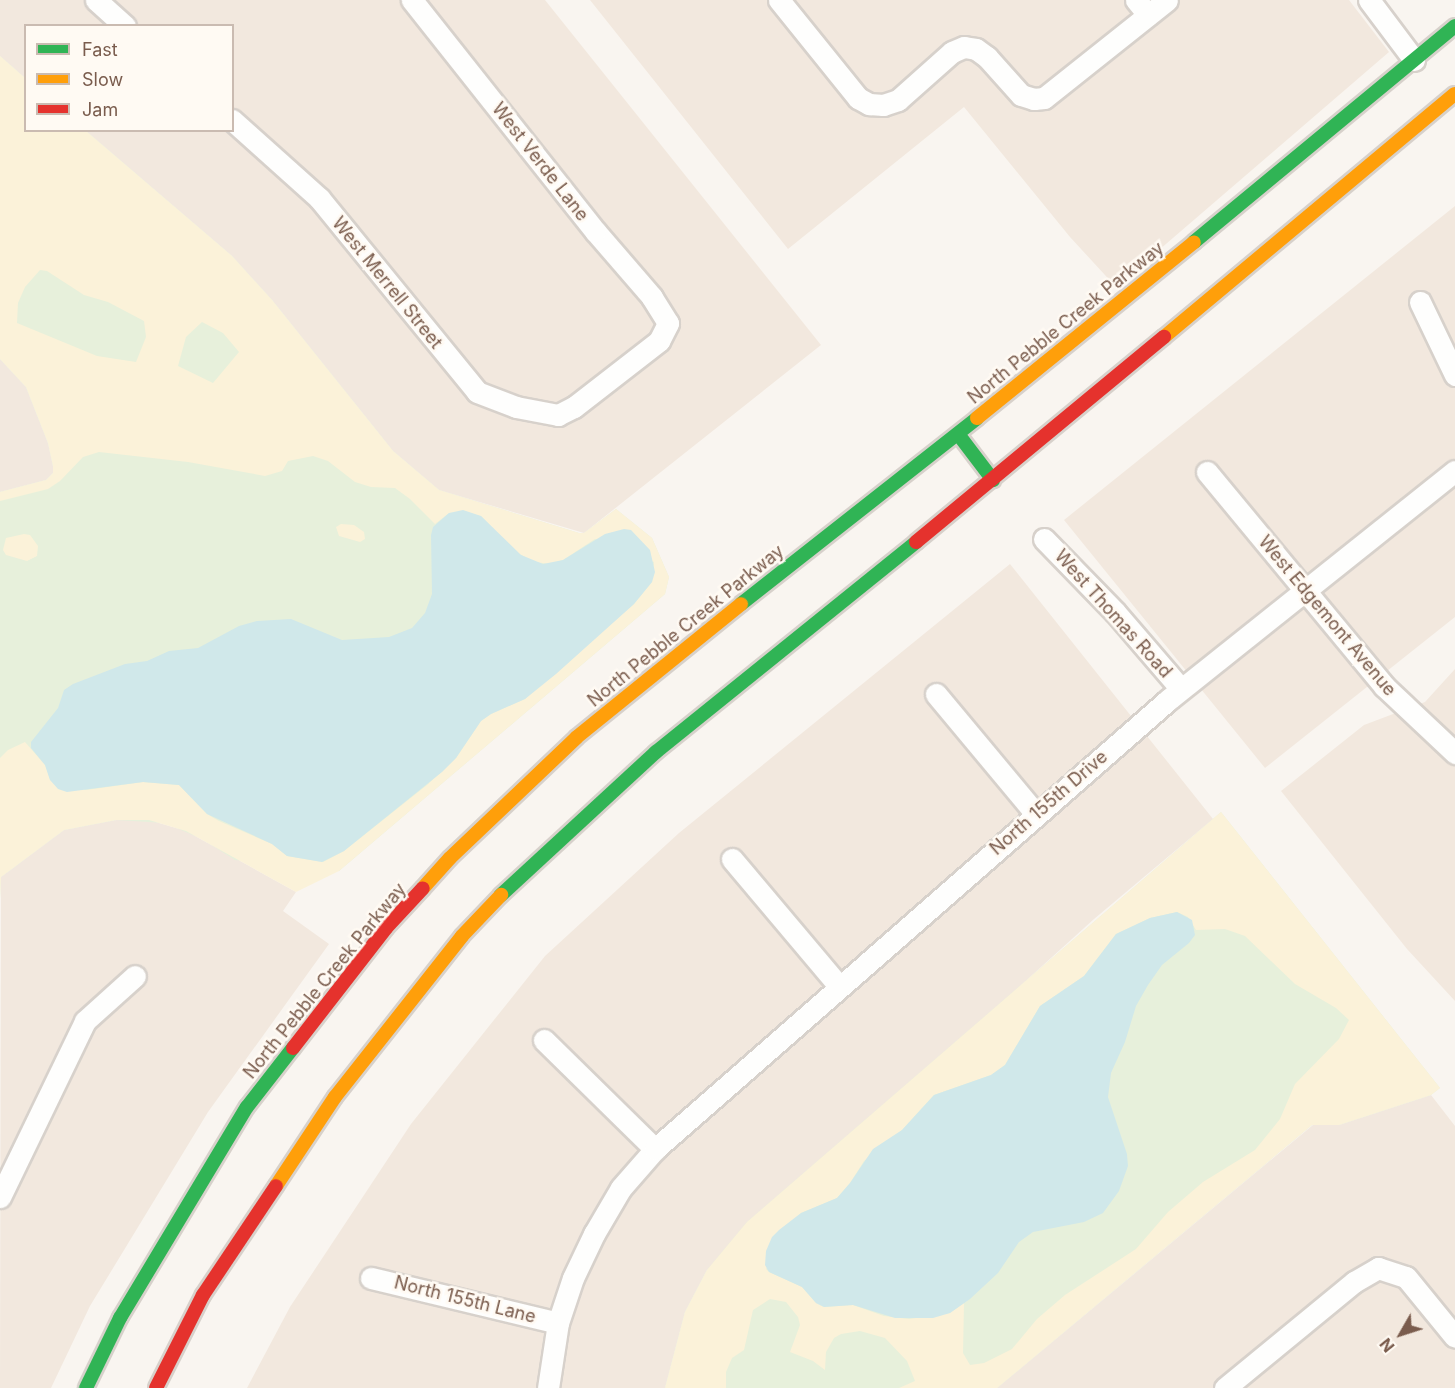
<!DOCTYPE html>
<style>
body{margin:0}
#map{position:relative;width:1455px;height:1388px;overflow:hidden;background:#f9f5f0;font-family:Inter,sans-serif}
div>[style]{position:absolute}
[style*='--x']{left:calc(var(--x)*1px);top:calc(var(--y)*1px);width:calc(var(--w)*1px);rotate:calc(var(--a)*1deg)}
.residential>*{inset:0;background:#f2e8de}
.green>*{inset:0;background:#e7f0db}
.sand>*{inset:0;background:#fbf2d9}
.water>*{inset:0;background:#d0e8ea}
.roads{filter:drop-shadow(2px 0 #d7d1cb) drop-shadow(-2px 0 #d7d1cb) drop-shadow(0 2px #d7d1cb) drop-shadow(0 -2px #d7d1cb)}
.street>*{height:21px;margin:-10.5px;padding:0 10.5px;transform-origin:10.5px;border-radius:10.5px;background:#fefefd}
.fast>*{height:14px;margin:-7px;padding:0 7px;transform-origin:7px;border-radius:7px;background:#30b455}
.slow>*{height:14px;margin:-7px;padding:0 7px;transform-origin:7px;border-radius:7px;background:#ff9f0a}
.jam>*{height:14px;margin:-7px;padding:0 7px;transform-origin:7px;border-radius:7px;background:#e5322d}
span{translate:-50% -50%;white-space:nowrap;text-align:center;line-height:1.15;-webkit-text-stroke:5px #fffaf3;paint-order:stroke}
.street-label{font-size:18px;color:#7a5c4d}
.legend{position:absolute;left:24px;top:24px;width:210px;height:108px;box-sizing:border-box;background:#fffaf3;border:2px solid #cabbb1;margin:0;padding:8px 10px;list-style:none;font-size:18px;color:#7a5c4d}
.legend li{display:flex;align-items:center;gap:12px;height:30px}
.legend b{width:30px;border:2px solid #cabbb1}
.north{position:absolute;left:1371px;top:1304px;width:60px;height:60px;-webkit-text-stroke:4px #fffaf3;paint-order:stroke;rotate:231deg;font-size:16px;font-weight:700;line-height:24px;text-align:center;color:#7a5c4d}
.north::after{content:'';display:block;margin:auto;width:21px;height:27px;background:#7a5c4d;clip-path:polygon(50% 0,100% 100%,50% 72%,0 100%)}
</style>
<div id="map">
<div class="residential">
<div style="clip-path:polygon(0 0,545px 0,821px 345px,584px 533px,439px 490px,393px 451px,272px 300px,232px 256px,86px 131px,232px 130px,232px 26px,26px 26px,25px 78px,0 56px)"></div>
<div style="clip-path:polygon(590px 0,1349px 0,1389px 52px,1116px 287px,1070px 237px,964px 107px,788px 249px)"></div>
<div style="clip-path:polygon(1455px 206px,1455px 617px,1265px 768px,1064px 520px)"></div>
<div style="clip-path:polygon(0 359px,26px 387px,48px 443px,53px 466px,53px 473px,46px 480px,0 492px)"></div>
<div style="clip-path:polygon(1010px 564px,1213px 819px,1094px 919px,707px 1270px,685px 1312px,665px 1388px,247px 1388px,290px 1307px,411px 1124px,545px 956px,679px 833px)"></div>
<div style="clip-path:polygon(1455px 669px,1455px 1001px,1407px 949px,1281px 791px,1364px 725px,1425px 702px)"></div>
<div style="clip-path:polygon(116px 820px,149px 820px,186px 831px,296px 892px,283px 911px,329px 944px,208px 1112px,90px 1306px,51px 1388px,0 1388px,1px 877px,64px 830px)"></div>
<div style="clip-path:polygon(1431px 1095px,1455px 1126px,1455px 1388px,997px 1388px,1313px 1125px,1339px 1125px)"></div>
</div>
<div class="green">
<div style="clip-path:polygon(0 56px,25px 78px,26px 130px,86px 131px,232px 256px,272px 300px,393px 451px,439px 490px,579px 533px,584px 533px,616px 509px,652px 538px,669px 577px,665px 594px,339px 871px,235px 860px,202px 839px,165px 823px,116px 820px,64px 830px,1px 877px,0 899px,0 492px,46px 480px,53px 473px,53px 466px,48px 443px,26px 387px,0 359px)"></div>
<div style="clip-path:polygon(1221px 812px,1440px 1088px,1431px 1095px,1339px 1125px,1312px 1125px,997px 1388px,665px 1388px,685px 1312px,707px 1270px,747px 1222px)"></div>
</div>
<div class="sand">
<div style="clip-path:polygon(evenodd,0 56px,25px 78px,26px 130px,86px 131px,232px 256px,272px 300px,393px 451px,439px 490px,579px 533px,584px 533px,616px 509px,652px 538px,669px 577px,665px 594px,339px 871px,296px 892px,186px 831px,149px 820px,116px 820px,64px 830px,1px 877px,0 899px,0 758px,8px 750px,25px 742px,45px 765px,50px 780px,86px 790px,143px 782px,179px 785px,207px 814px,219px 821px,272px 844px,287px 856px,323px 862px,344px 851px,427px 785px,456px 758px,481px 721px,491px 714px,525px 699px,634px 604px,652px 582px,654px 562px,595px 539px,563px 560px,550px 564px,535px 562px,514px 551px,481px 516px,449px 513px,435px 524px,410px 499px,395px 488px,371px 487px,355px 482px,328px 461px,313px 456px,288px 461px,282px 471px,265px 476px,188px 462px,99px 452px,83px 457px,60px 481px,48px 489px,0 501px,0 492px,46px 480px,53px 473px,53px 466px,48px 443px,26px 387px,0 359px,0 56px,40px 270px,47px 271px,84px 295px,108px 302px,144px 321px,146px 337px,136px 362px,97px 356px,17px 323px,18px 303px,25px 287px,40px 270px,0 56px,202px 322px,223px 333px,239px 352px,213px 383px,178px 366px,186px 337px,202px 322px)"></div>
<div style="clip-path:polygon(341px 524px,354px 525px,364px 532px,365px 539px,360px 542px,339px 536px,336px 527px)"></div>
<div style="clip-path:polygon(24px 534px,30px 535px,38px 546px,37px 556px,27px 561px,6px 555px,3px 550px,6px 538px)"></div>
<div style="clip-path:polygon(evenodd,1221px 812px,1440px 1088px,1431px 1095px,1339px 1125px,1312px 1125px,997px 1388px,899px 1388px,915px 1381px,907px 1361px,885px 1338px,860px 1331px,841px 1334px,834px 1338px,826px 1352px,825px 1370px,813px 1361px,790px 1352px,800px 1325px,798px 1317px,786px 1302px,770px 1299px,753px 1310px,744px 1350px,732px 1358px,726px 1372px,726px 1388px,665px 1388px,685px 1312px,707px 1270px,747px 1222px,1221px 812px,1177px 912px,1188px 917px,1196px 930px,1225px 929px,1245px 936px,1295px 984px,1336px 1008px,1349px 1020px,1339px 1039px,1295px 1084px,1280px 1119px,1255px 1150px,1203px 1182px,1168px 1212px,1136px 1249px,1065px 1295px,1037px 1319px,1012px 1349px,984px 1363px,970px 1365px,963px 1353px,964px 1303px,950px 1313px,909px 1319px,884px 1316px,853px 1305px,824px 1307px,816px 1303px,802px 1287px,769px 1272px,766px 1269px,801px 1213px,837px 1198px,850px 1183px,864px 1161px,902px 1130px,934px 1095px,991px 1075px,1005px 1065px,1040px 1006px,1084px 976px,1116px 934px,1150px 918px,1177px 912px)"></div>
</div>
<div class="water">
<div style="clip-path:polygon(463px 510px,481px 516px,521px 555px,543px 564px,563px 560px,605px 534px,624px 529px,631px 530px,650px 550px,655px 572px,652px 582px,634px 604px,556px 674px,525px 699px,491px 714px,481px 721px,456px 758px,442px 772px,344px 851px,322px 862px,287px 856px,272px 844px,207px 814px,179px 785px,143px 782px,67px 792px,58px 789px,50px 780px,45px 765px,31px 748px,31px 742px,58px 708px,64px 690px,73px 684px,125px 664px,147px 661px,169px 651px,198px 648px,239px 626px,257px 621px,291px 619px,342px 640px,389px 637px,412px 628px,425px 613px,432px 594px,431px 535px,433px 527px,449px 513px)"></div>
<div style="clip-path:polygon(1177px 912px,1192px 920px,1195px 935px,1189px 943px,1162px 965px,1148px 985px,1136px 1006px,1125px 1042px,1111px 1073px,1108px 1097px,1127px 1154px,1128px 1166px,1119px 1191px,1103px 1213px,1084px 1222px,1033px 1232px,1019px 1242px,998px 1273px,970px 1299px,950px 1313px,933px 1318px,895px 1318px,853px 1305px,824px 1307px,816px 1303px,802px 1287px,769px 1272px,765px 1265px,766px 1251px,772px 1237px,779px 1230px,801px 1213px,837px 1198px,850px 1183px,873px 1149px,902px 1130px,934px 1095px,991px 1075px,1005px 1065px,1040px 1006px,1084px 976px,1116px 934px,1150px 918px)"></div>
</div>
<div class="roads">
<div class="street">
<div style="--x:96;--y:0;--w:39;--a:42"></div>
<div style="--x:779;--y:0;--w:126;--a:51.1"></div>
<div style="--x:858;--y:98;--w:13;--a:29"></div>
<div style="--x:869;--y:104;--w:14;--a:4"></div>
<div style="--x:883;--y:105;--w:16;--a:-18"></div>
<div style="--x:898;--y:100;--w:72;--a:-41.6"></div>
<div style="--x:952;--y:52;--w:13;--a:-23"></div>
<div style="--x:964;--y:47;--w:12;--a:9"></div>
<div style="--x:976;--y:49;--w:14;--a:36"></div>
<div style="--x:987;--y:57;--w:51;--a:48.2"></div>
<div style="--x:1021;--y:95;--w:14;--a:17"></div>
<div style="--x:1034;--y:99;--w:10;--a:-6"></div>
<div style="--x:1044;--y:98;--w:157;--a:-38.5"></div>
<div style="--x:1136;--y:0;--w:19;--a:51"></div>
<div style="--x:1369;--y:0;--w:75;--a:53.1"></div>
<div style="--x:232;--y:120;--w:117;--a:41.9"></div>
<div style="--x:319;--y:198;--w:250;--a:50.8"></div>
<div style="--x:477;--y:392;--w:42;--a:21"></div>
<div style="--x:516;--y:407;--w:43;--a:10.8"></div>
<div style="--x:558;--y:415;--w:18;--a:-27"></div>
<div style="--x:574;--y:407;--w:108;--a:-37.8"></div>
<div style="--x:659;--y:341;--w:20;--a:-63"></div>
<div style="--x:668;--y:323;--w:31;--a:-122"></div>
<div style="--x:652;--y:297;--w:87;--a:-130.8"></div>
<div style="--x:595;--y:231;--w:295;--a:-128.4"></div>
<div style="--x:1420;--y:302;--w:81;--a:64.4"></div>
<div style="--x:1207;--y:472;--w:278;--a:50.4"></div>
<div style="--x:1384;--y:686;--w:98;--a:43.3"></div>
<div style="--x:1044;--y:539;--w:102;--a:45.8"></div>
<div style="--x:1115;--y:612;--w:101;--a:49.4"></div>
<div style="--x:936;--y:694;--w:156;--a:50.2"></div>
<div style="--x:732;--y:859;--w:166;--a:49.9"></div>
<div style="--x:544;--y:1040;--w:156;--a:44.5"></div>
<div style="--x:0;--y:1197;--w:195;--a:-64.2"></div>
<div style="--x:85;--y:1021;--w:67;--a:-42"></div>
<div style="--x:371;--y:1278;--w:192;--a:13.5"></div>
<div style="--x:548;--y:1388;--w:66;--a:-81.3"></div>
<div style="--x:558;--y:1323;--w:47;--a:-71.6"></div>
<div style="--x:573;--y:1278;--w:49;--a:-64.5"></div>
<div style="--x:594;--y:1234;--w:53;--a:-59.6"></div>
<div style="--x:621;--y:1188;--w:52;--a:-48.9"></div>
<div style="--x:655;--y:1149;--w:682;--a:-41.19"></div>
<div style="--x:1168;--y:700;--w:367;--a:-38.6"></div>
<div style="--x:1225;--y:1388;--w:167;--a:-39.4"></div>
<div style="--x:1354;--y:1282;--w:28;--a:-30"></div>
<div style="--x:1378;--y:1268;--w:29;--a:18"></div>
<div style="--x:1406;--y:1277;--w:77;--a:50.8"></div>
</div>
<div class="fast">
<div style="--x:1194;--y:242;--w:339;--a:-39.6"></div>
<div style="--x:958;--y:434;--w:58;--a:52.7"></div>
<div style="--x:741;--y:604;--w:300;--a:-38.2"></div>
<div style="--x:501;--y:895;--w:211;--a:-42.7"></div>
<div style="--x:656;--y:752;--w:334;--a:-38.9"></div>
<div style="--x:86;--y:1388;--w:78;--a:-64.1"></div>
<div style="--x:120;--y:1318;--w:246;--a:-59"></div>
<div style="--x:247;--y:1107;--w:75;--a:-52.1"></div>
</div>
<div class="slow">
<div style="--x:1164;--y:337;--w:379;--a:-39.9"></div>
<div style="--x:977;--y:418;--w:279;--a:-39"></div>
<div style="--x:423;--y:888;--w:40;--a:-48"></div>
<div style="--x:450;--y:858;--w:175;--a:-43.6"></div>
<div style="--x:577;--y:737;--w:211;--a:-39"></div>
<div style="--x:276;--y:1186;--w:107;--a:-56.5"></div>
<div style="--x:335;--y:1097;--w:205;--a:-51.7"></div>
<div style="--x:462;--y:936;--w:57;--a:-46.4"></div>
</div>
<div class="jam">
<div style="--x:916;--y:542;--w:322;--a:-39.6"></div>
<div style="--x:293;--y:1048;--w:152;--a:-52.2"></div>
<div style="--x:386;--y:928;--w:54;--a:-47.2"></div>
<div style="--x:156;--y:1388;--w:104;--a:-63.2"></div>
<div style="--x:203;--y:1295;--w:131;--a:-56.2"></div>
</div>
</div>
<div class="street-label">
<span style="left:540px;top:162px;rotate:52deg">West Verde Lane</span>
<span style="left:387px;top:283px;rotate:51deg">West Merrell Street</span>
<span style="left:1066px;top:323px;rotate:-39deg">North Pebble Creek Parkway</span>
<span style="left:1113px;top:614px;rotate:48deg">West Thomas Road</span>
<span style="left:1327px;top:616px;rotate:50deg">West Edgemont Avenue</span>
<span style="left:686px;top:626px;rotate:-39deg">North Pebble Creek Parkway</span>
<span style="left:1049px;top:803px;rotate:-41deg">North 155th Drive</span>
<span style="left:325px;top:981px;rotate:-51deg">North Pebble Creek Parkway</span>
<span style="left:465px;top:1300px;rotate:14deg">North 155th Lane</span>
</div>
<ul class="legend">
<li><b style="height:8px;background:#30b455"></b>Fast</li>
<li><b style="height:8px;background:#ff9f0a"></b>Slow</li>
<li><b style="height:8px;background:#e5322d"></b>Jam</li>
</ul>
<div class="north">N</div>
</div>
